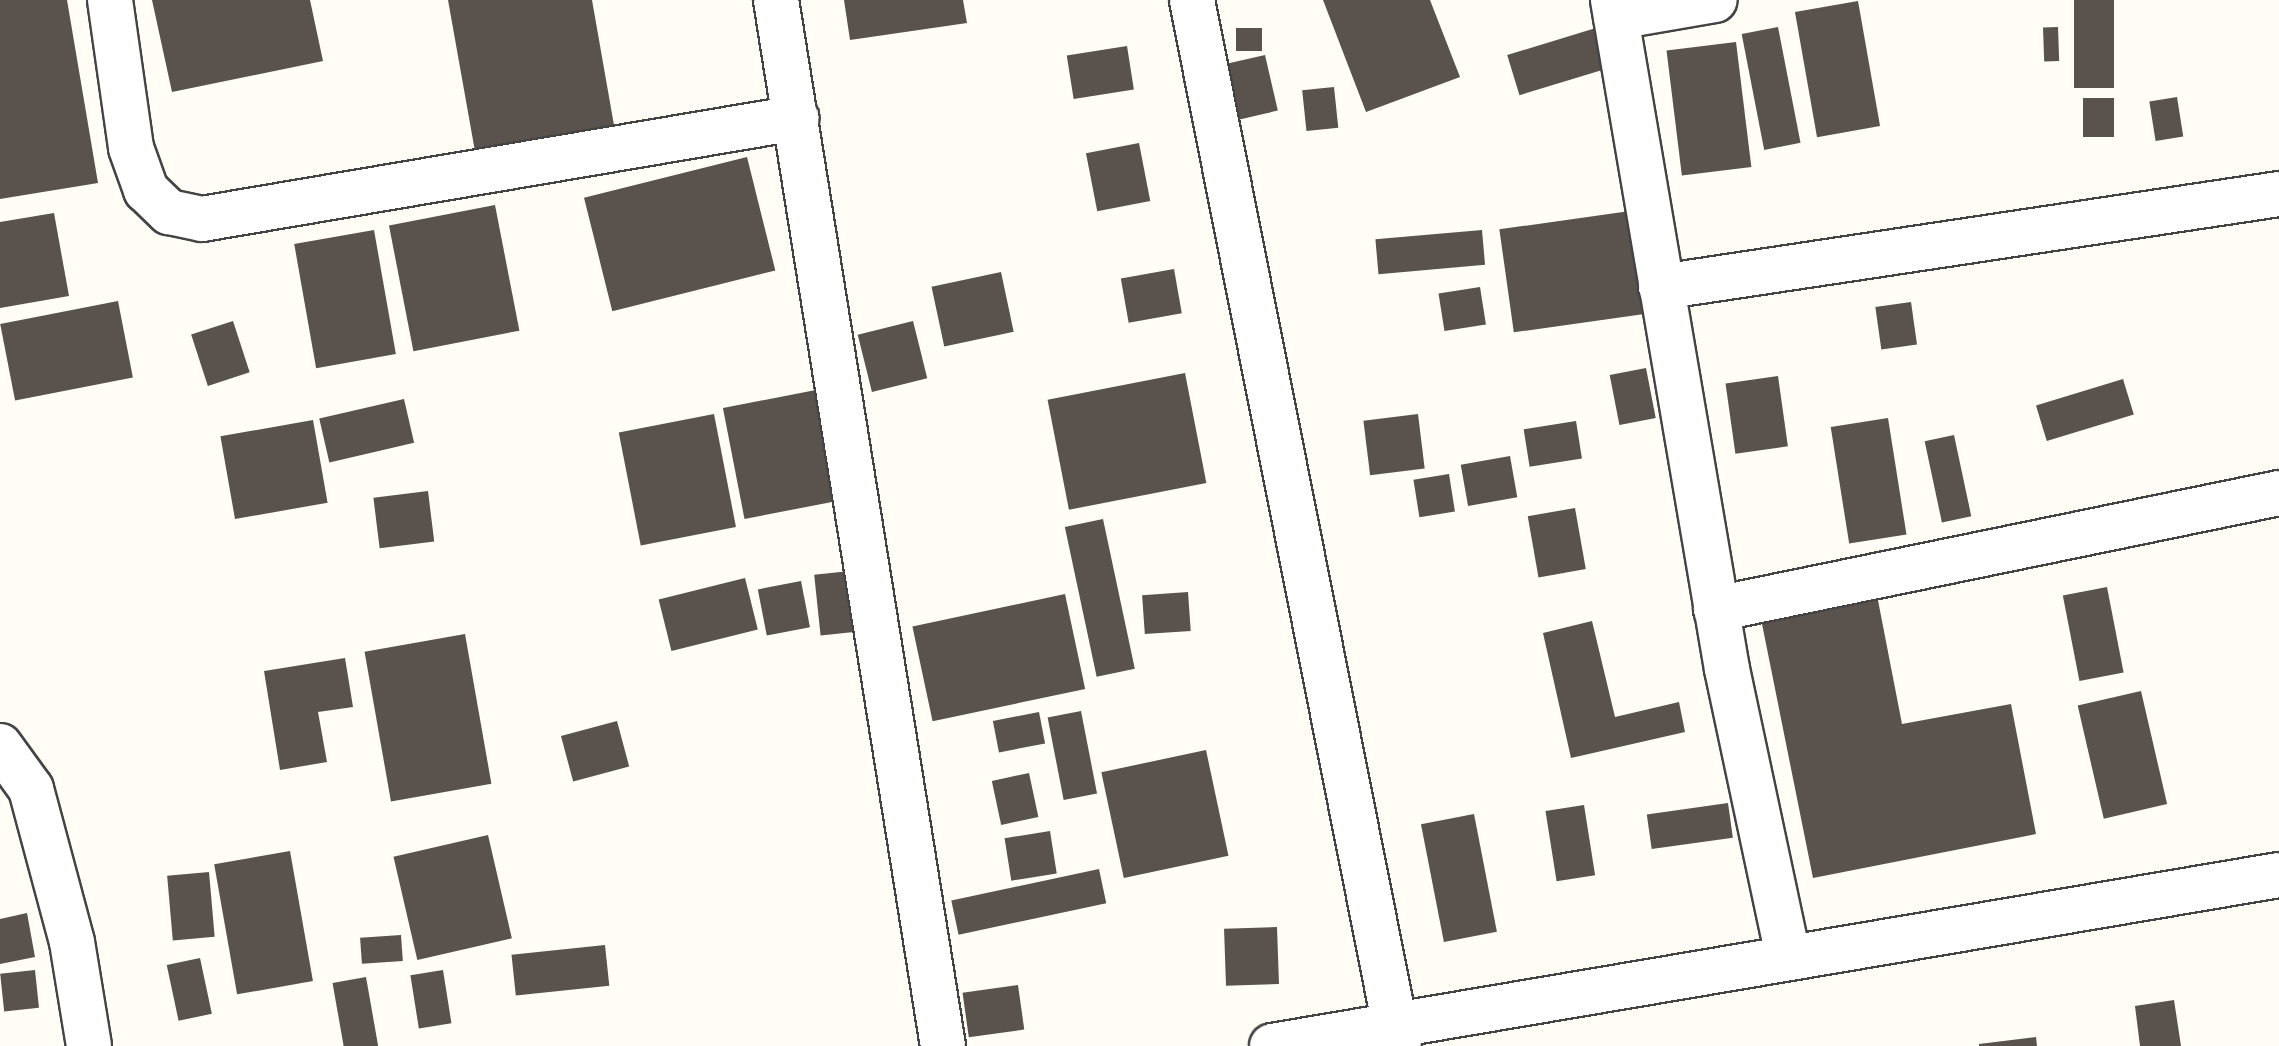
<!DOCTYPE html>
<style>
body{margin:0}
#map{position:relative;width:2279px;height:1046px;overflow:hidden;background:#fffdf5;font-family:"Libre Baskerville",serif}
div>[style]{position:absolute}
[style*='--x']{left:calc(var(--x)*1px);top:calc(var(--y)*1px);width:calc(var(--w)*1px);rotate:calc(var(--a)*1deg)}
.building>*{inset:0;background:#5a524d;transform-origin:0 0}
.roads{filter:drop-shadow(2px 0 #444) drop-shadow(-2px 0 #444) drop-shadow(0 2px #444) drop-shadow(0 -2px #444)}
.minor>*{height:44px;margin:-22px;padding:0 22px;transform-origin:22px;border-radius:22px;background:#fff}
span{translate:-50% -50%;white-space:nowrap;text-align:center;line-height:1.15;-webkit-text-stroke:8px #fff;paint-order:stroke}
</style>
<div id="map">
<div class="building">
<div style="clip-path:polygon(0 0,67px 0,98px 183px,0 199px)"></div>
<div style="clip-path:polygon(152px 0,310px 0,323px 61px,172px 92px)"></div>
<div style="clip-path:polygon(448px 0,592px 0,615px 131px,476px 157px)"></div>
<div style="clip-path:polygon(844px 0,963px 0,967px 23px,850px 40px)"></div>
<div style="clip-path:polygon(1323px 0,1430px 0,1460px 77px,1366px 112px)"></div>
<div style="left:2074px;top:0;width:40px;height:88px"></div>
<div style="left:1858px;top:1px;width:127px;height:64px;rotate:80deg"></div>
<div style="left:1599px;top:27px;width:42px;height:96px;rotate:73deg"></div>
<div style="left:1778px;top:27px;width:118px;height:37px;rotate:79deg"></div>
<div style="left:2058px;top:27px;width:34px;height:15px;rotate:88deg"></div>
<div style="left:1262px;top:28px;width:23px;height:26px;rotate:90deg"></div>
<div style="left:1736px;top:42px;width:126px;height:70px;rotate:83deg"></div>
<div style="left:1127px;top:46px;width:44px;height:61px;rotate:81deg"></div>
<div style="left:1265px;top:55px;width:57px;height:46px;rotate:77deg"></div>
<div style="left:1334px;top:87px;width:41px;height:32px;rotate:84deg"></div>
<div style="left:2177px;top:97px;width:40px;height:28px;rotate:81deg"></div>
<div style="left:2083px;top:98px;width:31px;height:39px"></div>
<div style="left:1139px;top:143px;width:59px;height:54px;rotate:79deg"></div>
<div style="left:747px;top:157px;width:117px;height:168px;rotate:76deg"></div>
<div style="left:495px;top:205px;width:128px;height:108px;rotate:79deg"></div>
<div style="left:1637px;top:210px;width:104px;height:139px;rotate:82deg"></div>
<div style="clip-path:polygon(54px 213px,69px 296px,0 308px,0 222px)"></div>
<div style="left:374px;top:230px;width:126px;height:81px;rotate:80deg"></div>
<div style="left:1482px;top:230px;width:35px;height:107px;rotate:85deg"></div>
<div style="left:1174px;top:269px;width:45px;height:54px;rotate:80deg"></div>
<div style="left:1001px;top:272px;width:61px;height:71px;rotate:78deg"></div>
<div style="left:1480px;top:287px;width:38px;height:42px;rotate:81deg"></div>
<div style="left:118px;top:301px;width:78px;height:120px;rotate:79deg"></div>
<div style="left:1911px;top:302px;width:43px;height:36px;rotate:82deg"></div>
<div style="left:233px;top:321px;width:54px;height:44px;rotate:72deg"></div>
<div style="left:913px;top:321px;width:59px;height:57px;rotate:76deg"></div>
<div style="left:1646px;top:368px;width:51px;height:37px;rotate:79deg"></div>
<div style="left:1185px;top:373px;width:112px;height:140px;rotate:79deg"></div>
<div style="left:1778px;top:376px;width:71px;height:53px;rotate:82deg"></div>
<div style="left:2123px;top:379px;width:37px;height:91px;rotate:73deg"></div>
<div style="left:826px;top:388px;width:113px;height:105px;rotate:79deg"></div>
<div style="left:404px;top:399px;width:45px;height:87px;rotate:77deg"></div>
<div style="left:714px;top:414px;width:115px;height:97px;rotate:79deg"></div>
<div style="left:1418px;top:414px;width:55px;height:55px;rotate:83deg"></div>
<div style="left:1888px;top:418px;width:118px;height:58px;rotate:81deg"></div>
<div style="left:313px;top:420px;width:84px;height:94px;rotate:80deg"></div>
<div style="left:1576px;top:421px;width:38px;height:53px;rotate:81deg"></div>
<div style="left:1954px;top:435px;width:83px;height:30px;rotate:78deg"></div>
<div style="left:1510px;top:456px;width:42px;height:50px;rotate:80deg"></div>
<div style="left:1449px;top:474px;width:38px;height:36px;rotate:81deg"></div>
<div style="left:428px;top:491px;width:51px;height:55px;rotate:83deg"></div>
<div style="left:1575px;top:508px;width:62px;height:48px;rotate:80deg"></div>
<div style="left:1103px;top:519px;width:153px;height:39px;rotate:78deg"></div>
<div style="left:850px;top:571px;width:61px;height:36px;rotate:84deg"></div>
<div style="left:745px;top:578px;width:53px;height:89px;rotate:76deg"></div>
<div style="left:801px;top:581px;width:47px;height:44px;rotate:79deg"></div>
<div style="left:2107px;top:587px;width:87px;height:45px;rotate:79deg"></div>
<div style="clip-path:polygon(1876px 590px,1902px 724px,2011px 704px,2036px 834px,1813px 878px,1760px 614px)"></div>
<div style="left:1188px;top:592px;width:39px;height:46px;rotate:86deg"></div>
<div style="left:1065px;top:594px;width:97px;height:156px;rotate:78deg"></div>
<div style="clip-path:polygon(1592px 621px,1615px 717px,1679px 702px,1685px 732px,1571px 758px,1543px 633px)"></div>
<div style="left:465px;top:634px;width:152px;height:102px;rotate:80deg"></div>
<div style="clip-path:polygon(345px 658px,353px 707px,318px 712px,327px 762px,280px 770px,264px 671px)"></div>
<div style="left:2141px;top:691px;width:116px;height:65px;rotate:77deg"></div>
<div style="left:1081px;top:711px;width:84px;height:34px;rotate:79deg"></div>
<div style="left:1039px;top:712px;width:32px;height:47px;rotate:79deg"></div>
<div style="left:617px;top:721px;width:47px;height:58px;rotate:75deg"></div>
<div style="left:1206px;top:750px;width:108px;height:107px;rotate:78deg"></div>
<div style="left:1029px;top:773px;width:45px;height:38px;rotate:78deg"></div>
<div style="left:1728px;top:803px;width:35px;height:82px;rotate:82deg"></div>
<div style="left:1584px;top:805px;width:71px;height:39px;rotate:81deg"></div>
<div style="left:1474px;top:814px;width:120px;height:54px;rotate:79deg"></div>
<div style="left:1050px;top:831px;width:43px;height:46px;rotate:81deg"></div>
<div style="left:488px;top:835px;width:106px;height:97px;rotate:77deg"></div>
<div style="left:290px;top:851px;width:132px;height:77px;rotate:80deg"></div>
<div style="left:1099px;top:869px;width:35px;height:151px;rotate:78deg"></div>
<div style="left:209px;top:872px;width:65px;height:42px;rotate:85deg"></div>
<div style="clip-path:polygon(27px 913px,35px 957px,0 964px,0 919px)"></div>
<div style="left:1277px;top:927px;width:57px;height:53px;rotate:88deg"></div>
<div style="left:401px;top:935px;width:26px;height:41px;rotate:86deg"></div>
<div style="left:605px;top:945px;width:41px;height:94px;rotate:84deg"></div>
<div style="left:200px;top:958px;width:57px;height:34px;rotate:78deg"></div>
<div style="left:35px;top:970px;width:38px;height:35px;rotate:84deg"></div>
<div style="left:443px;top:970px;width:54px;height:33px;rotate:81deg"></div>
<div style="left:366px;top:977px;width:70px;height:34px;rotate:80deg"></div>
<div style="left:1018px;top:985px;width:45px;height:56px;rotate:82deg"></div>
<div style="clip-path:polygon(2174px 1000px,2181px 1046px,2140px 1046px,2135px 1006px)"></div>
<div style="clip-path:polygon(2036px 1037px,2037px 1046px,1979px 1046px,1979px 1044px)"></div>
</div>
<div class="roads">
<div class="minor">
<div style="--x:110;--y:0;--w:149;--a:81.9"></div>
<div style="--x:131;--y:148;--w:45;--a:70.3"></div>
<div style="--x:146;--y:190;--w:32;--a:44"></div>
<div style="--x:169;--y:212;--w:34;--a:12"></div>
<div style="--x:202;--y:219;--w:603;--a:-9.65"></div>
<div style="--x:776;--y:0;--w:1059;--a:80.93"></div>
<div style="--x:1192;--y:0;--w:1066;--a:78.81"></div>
<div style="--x:1613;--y:0;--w:679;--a:80.33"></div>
<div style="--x:1727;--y:669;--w:294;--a:78"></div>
<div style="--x:1616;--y:17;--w:100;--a:-9.7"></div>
<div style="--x:1661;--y:287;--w:625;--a:-8.56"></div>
<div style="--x:1716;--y:609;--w:575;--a:-11.64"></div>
<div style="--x:0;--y:746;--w:53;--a:54.2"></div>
<div style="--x:31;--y:789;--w:158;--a:75"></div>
<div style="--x:72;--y:942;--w:105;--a:80.7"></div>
<div style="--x:1272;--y:1046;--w:1021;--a:-9.64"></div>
</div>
</div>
</div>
